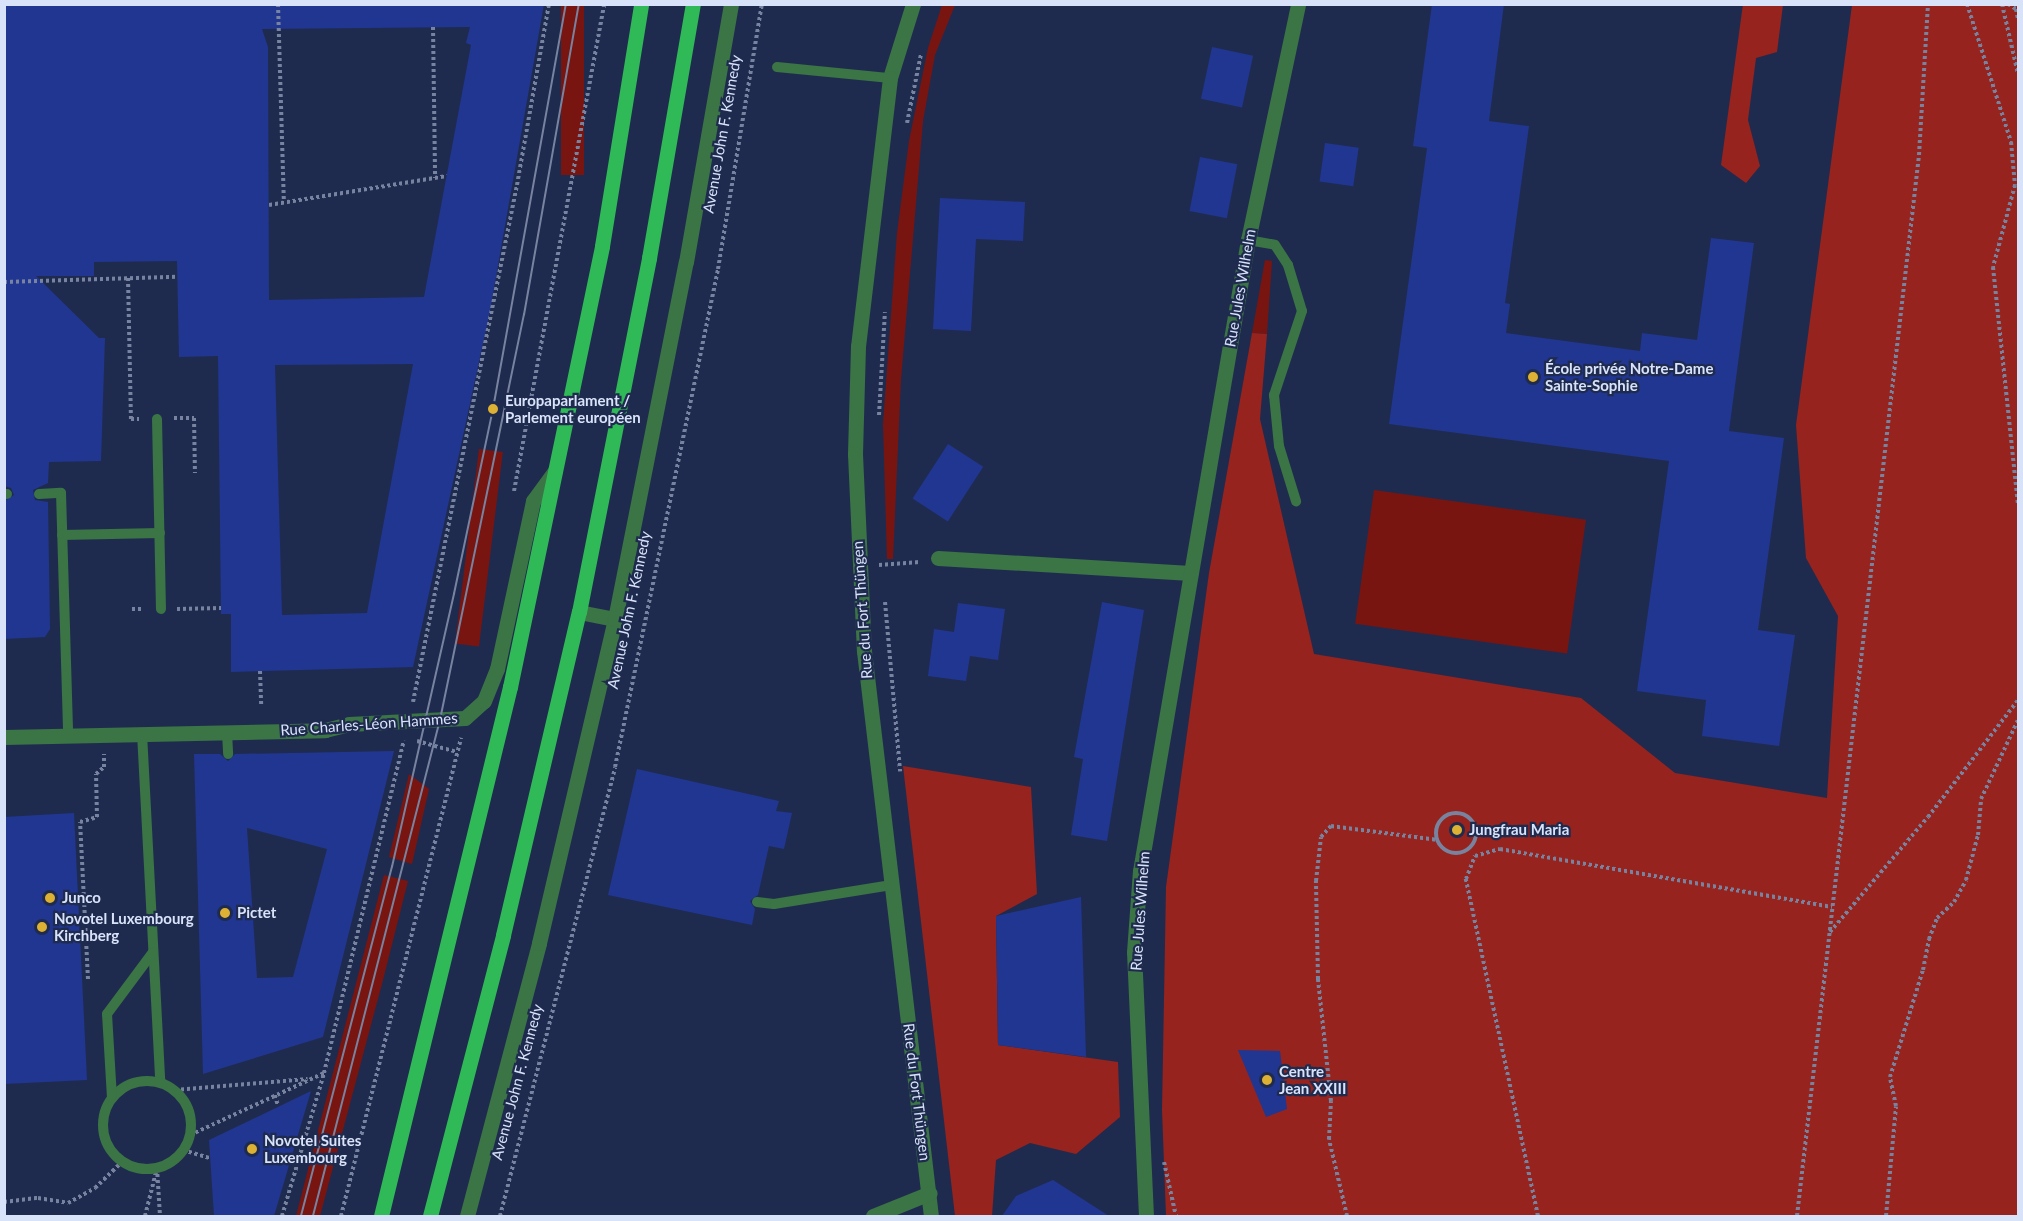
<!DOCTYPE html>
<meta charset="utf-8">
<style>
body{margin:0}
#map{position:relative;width:2023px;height:1221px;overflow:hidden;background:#1f2b4e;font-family:Lato,sans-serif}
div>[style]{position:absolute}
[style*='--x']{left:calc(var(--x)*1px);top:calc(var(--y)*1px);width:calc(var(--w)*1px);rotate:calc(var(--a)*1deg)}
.green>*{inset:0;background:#791511;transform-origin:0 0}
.forest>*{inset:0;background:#96231d}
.building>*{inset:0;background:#213691;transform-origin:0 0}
.path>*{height:4px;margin-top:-2px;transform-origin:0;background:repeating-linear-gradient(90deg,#7883a0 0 3px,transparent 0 6px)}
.path>.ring{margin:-2px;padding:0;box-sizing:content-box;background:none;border:4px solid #7883a0;border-radius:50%}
.lane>*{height:10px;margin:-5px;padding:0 5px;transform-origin:5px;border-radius:5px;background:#3b7445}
.lane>.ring{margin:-5px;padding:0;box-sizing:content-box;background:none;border:10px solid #3b7445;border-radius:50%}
.street>*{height:15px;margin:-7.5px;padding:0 7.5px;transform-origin:7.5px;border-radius:7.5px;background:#3b7445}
.primary>*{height:15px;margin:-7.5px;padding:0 7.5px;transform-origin:7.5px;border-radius:7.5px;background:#30b957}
.tram>*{height:1.5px;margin:-0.75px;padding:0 0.75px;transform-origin:0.75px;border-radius:0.75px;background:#7883a0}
.dots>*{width:16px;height:16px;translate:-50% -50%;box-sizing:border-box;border:3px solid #1f2b4e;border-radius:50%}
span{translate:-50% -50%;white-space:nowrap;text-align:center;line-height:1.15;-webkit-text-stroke:4.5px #1f2b4e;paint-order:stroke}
.street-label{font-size:15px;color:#d8e2f9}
.poi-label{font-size:15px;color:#d8e2f9;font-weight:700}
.left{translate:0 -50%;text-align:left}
.frame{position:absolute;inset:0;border:6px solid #d8e2f9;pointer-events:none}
</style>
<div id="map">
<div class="green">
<div style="left:561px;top:5px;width:23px;height:170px"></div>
<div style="clip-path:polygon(942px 5px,955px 5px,935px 55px,923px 121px,901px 379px,893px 559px,887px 559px,883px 424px,897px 233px,909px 141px,928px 48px)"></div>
<div style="clip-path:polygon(1265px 260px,1272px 261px,1267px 334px,1252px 333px)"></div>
<div style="left:479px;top:449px;width:24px;height:196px;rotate:7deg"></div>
<div style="left:1374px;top:490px;width:214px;height:135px;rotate:8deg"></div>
<div style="clip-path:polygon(409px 774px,429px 789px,412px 864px,389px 857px)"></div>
<div style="clip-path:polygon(384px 875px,408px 881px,383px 980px,320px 1216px,296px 1216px)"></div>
</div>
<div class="forest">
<div style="clip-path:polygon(1743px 4px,1783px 5px,1777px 52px,1756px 58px,1748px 120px,1760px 166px,1746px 183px,1721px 165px)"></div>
<div style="clip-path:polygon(1852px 5px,2018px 5px,2018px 1216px,1166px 1216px,1162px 1110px,1166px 887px,1209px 573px,1252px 333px,1267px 334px,1260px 419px,1314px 654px,1581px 698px,1675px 773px,1827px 798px,1838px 616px,1806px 558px,1796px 425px)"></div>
<div style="clip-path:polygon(903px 766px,1031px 787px,1037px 894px,996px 916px,998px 1045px,1118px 1062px,1120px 1117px,1076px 1154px,1030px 1143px,996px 1160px,992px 1216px,955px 1216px)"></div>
</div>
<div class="building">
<div style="clip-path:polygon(evenodd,4px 4px,544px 4px,490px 311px,413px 667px,231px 672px,231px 614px,221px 614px,218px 356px,179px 357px,177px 261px,94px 262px,94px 276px,36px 276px,99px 338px,105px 338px,101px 461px,49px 462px,48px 483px,33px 490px,35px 500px,48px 502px,50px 629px,45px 637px,4px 639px,4px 501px,14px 495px,11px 488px,4px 486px,4px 4px,470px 27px,466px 43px,471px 45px,424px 297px,269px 300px,268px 47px,262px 29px,470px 27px,4px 4px,413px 364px,367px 613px,282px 615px,275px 365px,413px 364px)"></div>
<div style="clip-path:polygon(1432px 4px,1504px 4px,1489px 121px,1529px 126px,1505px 303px,1510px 304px,1506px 333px,1640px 351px,1642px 333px,1697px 340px,1711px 238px,1754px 243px,1729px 431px,1784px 438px,1758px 630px,1795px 635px,1779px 746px,1702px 736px,1706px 700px,1637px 691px,1669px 461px,1389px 424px,1427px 148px,1413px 146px)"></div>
<div style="left:1212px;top:47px;width:42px;height:53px;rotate:12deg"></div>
<div style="left:1325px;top:143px;width:34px;height:39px;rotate:8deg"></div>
<div style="left:1200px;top:157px;width:38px;height:55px;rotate:11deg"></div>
<div style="clip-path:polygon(940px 198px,1025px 202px,1023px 241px,976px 239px,971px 331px,933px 329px)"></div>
<div style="left:948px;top:444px;width:42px;height:65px;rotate:33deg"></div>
<div style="clip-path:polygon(1102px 602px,1144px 610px,1107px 841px,1071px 835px,1083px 759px,1074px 757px)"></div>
<div style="clip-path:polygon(958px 603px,1005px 609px,998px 660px,970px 656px,966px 681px,928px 676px,934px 629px,954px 632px)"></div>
<div style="clip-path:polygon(evenodd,394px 751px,323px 1037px,203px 1074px,194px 754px,220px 754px,228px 761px,235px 754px,394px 751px,247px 828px,327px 849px,293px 977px,257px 978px,247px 828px)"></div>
<div style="clip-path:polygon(637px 769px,779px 801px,776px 811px,792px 813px,784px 849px,769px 846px,758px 895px,750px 901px,755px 909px,752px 925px,608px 895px)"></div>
<div style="clip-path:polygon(74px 813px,87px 1080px,4px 1084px,4px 817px)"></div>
<div style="clip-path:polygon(1081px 897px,1086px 1057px,998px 1045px,996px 916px)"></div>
<div style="clip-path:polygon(1238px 1050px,1280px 1051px,1287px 1109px,1266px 1117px)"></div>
<div style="clip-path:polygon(311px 1091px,274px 1216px,214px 1216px,209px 1140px)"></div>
<div style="clip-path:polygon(1053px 1180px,1109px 1216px,1002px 1216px,1016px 1196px)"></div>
</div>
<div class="path">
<div style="--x:278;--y:4;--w:198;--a:88.3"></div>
<div style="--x:1967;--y:4;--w:145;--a:72.3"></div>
<div style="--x:2011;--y:142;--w:43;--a:84.7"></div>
<div style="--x:2015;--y:185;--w:85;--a:105"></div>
<div style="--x:1993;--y:267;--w:239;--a:84"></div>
<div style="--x:2002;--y:4;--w:72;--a:77.1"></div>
<div style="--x:2008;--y:4;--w:9;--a:32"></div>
<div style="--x:2016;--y:9;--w:10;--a:79"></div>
<div style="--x:433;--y:27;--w:151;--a:89.2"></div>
<div style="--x:907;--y:123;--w:70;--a:-78.5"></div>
<div style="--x:269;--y:205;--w:180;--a:-9.3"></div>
<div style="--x:128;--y:278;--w:141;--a:88.8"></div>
<div style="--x:131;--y:419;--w:8;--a:0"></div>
<div style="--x:4;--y:282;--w:173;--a:-1.7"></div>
<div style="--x:879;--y:415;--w:103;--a:-86.7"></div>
<div style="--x:174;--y:418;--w:20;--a:0"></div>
<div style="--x:194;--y:418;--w:55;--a:89"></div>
<div style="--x:514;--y:491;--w:495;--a:-79.5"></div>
<div style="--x:879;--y:565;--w:41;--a:-4.2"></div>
<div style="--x:885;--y:602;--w:170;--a:84.9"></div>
<div style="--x:132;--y:609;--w:11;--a:0"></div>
<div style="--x:177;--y:609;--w:44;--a:-1.3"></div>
<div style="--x:260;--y:671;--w:33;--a:88"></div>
<div style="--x:413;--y:702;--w:527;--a:-78.63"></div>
<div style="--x:517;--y:185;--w:184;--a:-80"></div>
<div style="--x:417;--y:741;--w:41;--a:15.4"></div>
<div class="ring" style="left:1436px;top:813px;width:36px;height:36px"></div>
<div style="--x:1830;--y:932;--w:151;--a:-49.6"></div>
<div style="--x:1928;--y:817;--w:148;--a:-52.4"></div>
<div style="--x:88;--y:979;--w:157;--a:-92.9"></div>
<div style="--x:80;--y:822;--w:18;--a:-16"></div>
<div style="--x:97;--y:817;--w:43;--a:-91.3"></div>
<div style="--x:96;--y:774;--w:11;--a:-41"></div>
<div style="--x:104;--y:767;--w:13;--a:-90"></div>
<div style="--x:175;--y:1090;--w:133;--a:-4.7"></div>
<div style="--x:275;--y:1095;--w:11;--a:75"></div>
<div style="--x:190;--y:1135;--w:148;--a:-24.8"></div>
<div style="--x:183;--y:1150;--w:28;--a:17"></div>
<div style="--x:1164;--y:1162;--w:55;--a:77.5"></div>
<div style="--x:4;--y:1202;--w:34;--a:-7"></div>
<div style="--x:38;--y:1198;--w:30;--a:9"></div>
<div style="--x:68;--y:1203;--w:31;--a:-29"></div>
<div style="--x:95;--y:1188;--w:37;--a:-44"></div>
<div style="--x:145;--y:1216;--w:49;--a:-76"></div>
<div style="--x:157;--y:1168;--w:48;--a:86.4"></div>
<div style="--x:282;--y:1216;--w:149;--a:-73.6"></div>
<div style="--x:324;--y:1073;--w:342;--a:-76.5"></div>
<div style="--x:341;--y:1216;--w:493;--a:-75.9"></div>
<div style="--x:500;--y:1216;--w:463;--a:-75.6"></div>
<div style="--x:615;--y:767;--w:509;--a:-78.31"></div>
<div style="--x:718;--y:269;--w:269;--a:-80.6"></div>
<div style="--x:1347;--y:1216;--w:79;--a:-103.2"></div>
<div style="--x:1329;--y:1139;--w:38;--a:-87"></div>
<div style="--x:1331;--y:1101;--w:123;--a:-96.1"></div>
<div style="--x:1318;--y:979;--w:98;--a:-91.2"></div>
<div style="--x:1316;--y:881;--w:44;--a:-83.5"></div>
<div style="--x:1321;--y:837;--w:15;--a:-48"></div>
<div style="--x:1331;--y:826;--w:108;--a:7.5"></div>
<div style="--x:1538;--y:1216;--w:345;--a:-102.1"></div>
<div style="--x:1466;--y:879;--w:25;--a:-69"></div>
<div style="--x:1475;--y:856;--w:26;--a:-16"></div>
<div style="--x:1500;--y:849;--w:337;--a:9.9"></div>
<div style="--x:1797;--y:1216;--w:1068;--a:-83.44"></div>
<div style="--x:1919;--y:155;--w:151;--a:-86.6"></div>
<div style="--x:1886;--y:1216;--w:110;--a:-84.8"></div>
<div style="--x:1896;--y:1106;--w:30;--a:-102"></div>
<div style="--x:1890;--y:1077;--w:112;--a:-72.9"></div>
<div style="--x:1923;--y:970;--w:32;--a:-79"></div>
<div style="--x:1929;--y:939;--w:22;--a:-69"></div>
<div style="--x:1937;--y:918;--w:23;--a:-43"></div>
<div style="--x:1954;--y:902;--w:25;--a:-61"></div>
<div style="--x:1966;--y:880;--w:47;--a:-75.1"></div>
<div style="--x:1978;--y:835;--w:36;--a:-85"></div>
<div style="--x:1981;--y:799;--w:87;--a:-64.9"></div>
</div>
<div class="lane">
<div style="--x:777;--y:67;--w:114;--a:5.6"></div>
<div style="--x:1248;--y:240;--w:27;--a:10"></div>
<div style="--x:1275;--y:245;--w:24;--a:57"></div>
<div style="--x:1288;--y:265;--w:48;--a:73.1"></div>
<div style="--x:1302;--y:311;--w:89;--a:108.4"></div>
<div style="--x:1274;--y:395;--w:51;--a:84.4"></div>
<div style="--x:1279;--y:446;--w:58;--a:72.8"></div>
<div style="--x:157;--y:419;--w:190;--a:88.8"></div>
<div style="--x:4;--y:494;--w:3;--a:0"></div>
<div style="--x:39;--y:494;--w:22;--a:-3"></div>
<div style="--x:61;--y:493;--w:243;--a:88.3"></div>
<div style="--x:62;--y:535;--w:98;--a:-1.2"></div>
<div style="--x:227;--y:732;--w:22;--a:87"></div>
<div style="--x:142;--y:733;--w:349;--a:87"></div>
<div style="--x:757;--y:902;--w:17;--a:7"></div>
<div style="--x:774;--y:904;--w:119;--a:-9.2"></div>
<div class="ring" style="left:103px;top:1081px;width:78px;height:78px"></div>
<div style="--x:112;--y:1098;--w:84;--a:-93.4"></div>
<div style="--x:107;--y:1014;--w:77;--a:-53.4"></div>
</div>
<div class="street">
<div style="--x:913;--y:4;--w:77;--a:107.3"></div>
<div style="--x:890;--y:78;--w:270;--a:96.8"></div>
<div style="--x:858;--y:346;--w:108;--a:91.6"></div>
<div style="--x:855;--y:454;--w:197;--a:87.4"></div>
<div style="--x:864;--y:651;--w:569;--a:83.24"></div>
<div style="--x:938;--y:558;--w:253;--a:3.4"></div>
<div style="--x:579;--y:612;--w:37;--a:11"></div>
<div style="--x:4;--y:737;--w:321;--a:-1.2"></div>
<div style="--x:325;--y:730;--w:25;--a:-14"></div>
<div style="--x:349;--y:724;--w:116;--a:-3"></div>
<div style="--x:465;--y:718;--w:25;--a:-42"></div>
<div style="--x:484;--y:701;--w:35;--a:-68"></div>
<div style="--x:497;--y:669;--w:172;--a:-77.9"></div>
<div style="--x:533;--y:501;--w:37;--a:-54"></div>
<div style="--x:467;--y:1216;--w:282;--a:-75.2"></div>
<div style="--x:539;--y:943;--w:333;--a:-76.8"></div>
<div style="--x:615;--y:619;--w:364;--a:-78.8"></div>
<div style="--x:686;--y:262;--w:262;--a:-80.1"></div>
<div style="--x:873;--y:1216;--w:61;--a:-22"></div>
<div style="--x:1146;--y:1216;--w:264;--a:-92.6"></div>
<div style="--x:1134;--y:952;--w:81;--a:-85.8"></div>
<div style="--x:1140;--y:871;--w:640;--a:-80.29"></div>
<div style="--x:1248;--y:240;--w:241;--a:-78"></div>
</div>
<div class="primary">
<div style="--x:381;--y:1216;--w:545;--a:-76.3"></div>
<div style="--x:510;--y:687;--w:450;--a:-78.2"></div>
<div style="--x:602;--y:246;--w:245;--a:-80.8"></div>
<div style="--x:430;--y:1216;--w:290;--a:-75.4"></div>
<div style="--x:503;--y:935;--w:332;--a:-76.8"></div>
<div style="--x:579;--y:612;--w:361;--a:-78.8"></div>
<div style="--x:649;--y:258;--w:258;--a:-80.2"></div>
</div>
<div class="tram">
<div style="--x:301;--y:1216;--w:361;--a:-75.4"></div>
<div style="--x:392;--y:867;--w:280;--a:-77.2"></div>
<div style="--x:454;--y:594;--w:189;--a:-78.1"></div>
<div style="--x:493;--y:409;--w:412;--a:-79.8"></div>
<div style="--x:313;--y:1216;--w:512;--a:-75.64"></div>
<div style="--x:440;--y:720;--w:414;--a:-78.3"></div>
<div style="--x:524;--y:315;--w:316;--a:-80"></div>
</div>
<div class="dots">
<div style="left:1533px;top:377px;background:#ddb133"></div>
<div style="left:493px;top:409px;background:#ddb133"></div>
<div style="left:1457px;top:830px;background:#ddb133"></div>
<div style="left:50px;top:898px;background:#ddb133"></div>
<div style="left:225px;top:913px;background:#ddb133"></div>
<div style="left:42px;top:927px;background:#ddb133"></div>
<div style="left:1267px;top:1080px;background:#ddb133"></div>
<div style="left:252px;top:1149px;background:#ddb133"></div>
</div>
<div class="street-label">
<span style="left:722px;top:134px;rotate:-80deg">Avenue John F. Kennedy</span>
<span style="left:1240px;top:288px;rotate:-80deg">Rue Jules Wilhelm</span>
<span style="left:629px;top:610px;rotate:-78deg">Avenue John F. Kennedy</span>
<span style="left:862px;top:610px;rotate:-94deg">Rue du Fort Thüngen</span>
<span style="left:369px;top:724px;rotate:-4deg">Rue Charles-Léon Hammes</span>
<span style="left:1140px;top:911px;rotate:-86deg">Rue Jules Wilhelm</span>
<span style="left:517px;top:1082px;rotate:-75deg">Avenue John F. Kennedy</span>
<span style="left:917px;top:1092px;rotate:83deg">Rue du Fort Thüngen</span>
</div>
<div class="poi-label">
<span class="left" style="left:1545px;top:377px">École privée Notre-Dame<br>Sainte-Sophie</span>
<span class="left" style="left:505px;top:409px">Europaparlament /<br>Parlement européen</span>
<span class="left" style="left:1469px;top:830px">Jungfrau Maria</span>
<span class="left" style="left:62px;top:898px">Junco</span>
<span class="left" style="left:237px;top:913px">Pictet</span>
<span class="left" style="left:54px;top:927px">Novotel Luxembourg<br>Kirchberg</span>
<span class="left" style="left:1279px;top:1080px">Centre<br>Jean XXIII</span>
<span class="left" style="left:264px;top:1149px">Novotel Suites<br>Luxembourg</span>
</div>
<div class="frame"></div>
</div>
